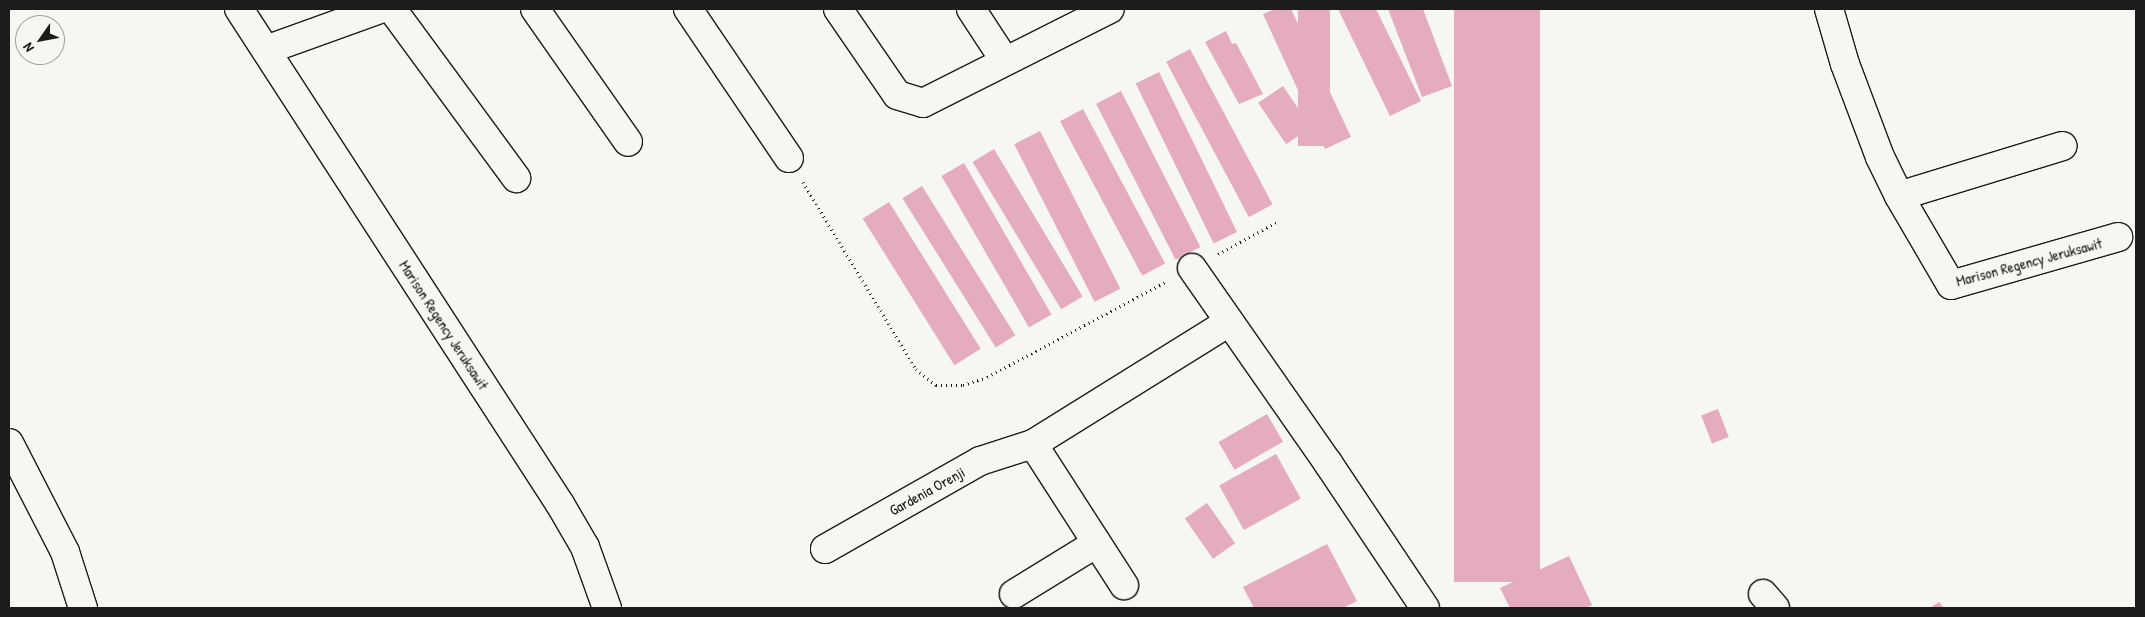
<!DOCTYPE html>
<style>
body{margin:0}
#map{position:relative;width:2145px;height:617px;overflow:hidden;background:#f6f6f2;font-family:"Patrick Hand",sans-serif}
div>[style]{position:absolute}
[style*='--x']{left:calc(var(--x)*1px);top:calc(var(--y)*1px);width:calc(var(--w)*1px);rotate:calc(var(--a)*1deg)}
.building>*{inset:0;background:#e5acbf;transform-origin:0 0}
.path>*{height:3px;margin-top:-1.5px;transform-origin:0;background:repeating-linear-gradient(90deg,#1c1c1c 0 1px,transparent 0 5px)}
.roads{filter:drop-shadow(1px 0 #1c1c1c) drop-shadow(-1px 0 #1c1c1c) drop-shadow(0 1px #1c1c1c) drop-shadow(0 -1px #1c1c1c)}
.minor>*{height:28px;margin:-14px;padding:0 14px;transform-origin:14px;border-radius:14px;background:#f6f6f2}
span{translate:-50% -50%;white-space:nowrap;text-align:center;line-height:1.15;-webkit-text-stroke:4px #f6f6f2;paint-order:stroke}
.street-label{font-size:15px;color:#1c1c1c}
.frame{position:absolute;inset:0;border:10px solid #1c1c1c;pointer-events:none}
.north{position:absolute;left:15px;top:15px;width:50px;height:50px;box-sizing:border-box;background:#f6f6f2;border:1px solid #9f9f9c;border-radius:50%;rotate:237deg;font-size:14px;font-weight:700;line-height:20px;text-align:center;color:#1c1c1c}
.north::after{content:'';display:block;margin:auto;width:18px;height:22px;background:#1c1c1c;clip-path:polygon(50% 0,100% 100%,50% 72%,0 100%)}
</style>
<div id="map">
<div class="building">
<div style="clip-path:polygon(1275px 9px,1291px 9px,1351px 137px,1325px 149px,1263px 14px)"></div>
<div style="left:1298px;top:9px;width:32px;height:137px"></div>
<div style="clip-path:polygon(1338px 9px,1376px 9px,1421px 101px,1390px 116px)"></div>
<div style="clip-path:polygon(1388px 9px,1423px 9px,1452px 86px,1422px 97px)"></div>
<div style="left:1454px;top:9px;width:86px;height:573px"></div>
<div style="clip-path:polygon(1226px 31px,1232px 44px,1236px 43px,1263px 94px,1239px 104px,1205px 42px)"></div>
<div style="left:1190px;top:49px;width:176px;height:27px;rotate:62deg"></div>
<div style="left:1159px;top:72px;width:178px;height:26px;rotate:64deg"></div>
<div style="left:1283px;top:86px;width:50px;height:30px;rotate:56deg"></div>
<div style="left:1501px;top:88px;width:27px;height:23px;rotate:54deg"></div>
<div style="left:1121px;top:91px;width:175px;height:28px;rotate:63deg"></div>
<div style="left:1083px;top:109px;width:175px;height:26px;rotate:62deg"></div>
<div style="left:1040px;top:131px;width:177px;height:29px;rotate:63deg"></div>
<div style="left:994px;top:149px;width:172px;height:25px;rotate:59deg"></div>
<div style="left:964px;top:163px;width:175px;height:26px;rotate:60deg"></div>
<div style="left:922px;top:186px;width:176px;height:23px;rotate:58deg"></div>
<div style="left:889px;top:202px;width:173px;height:31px;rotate:58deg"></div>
<div style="left:1718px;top:409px;width:30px;height:18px;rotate:69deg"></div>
<div style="left:1267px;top:414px;width:32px;height:56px;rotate:60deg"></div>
<div style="left:1276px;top:454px;width:51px;height:65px;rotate:61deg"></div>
<div style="left:1207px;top:503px;width:49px;height:27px;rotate:55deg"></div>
<div style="clip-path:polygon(1327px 544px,1357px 601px,1343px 608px,1254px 608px,1243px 587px)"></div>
<div style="clip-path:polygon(1569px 556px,1592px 605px,1586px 608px,1510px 608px,1500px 588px)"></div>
<div style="clip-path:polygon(1939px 602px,1944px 608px,1930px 608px)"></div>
</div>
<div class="path">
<div style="--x:803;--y:182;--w:218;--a:58.9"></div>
<div style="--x:916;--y:369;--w:26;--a:39"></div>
<div style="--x:936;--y:385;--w:27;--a:0"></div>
<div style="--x:963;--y:385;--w:25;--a:-18"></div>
<div style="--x:987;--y:377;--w:203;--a:-28"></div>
<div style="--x:1218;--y:254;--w:67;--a:-28.5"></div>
</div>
<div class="roads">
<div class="minor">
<div style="--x:239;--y:9;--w:590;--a:57.04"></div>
<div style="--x:560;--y:504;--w:50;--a:59.8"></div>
<div style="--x:585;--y:547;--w:65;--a:70.2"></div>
<div style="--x:392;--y:9;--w:210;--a:53.7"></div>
<div style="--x:535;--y:9;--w:162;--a:55"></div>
<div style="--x:688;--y:9;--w:180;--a:55.9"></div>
<div style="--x:838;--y:9;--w:104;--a:55.5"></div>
<div style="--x:897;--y:95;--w:27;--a:17"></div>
<div style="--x:923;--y:103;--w:209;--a:-26.7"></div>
<div style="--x:971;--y:9;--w:62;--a:56.8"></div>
<div style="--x:1829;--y:9;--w:57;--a:73.8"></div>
<div style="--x:1845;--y:64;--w:99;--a:69.4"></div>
<div style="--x:1880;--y:157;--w:43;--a:64"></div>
<div style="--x:1899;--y:196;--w:103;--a:59.7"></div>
<div style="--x:1951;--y:285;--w:174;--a:-16"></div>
<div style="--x:266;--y:50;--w:121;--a:-19.8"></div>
<div style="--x:1899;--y:196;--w:171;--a:-17"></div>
<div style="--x:1192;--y:268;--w:238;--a:55.1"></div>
<div style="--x:1328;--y:463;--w:174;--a:56.2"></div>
<div style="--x:9;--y:443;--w:123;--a:62.8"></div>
<div style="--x:65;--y:552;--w:59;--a:72.2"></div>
<div style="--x:1033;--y:444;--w:168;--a:57.2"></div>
<div style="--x:825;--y:549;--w:178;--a:-29.6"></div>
<div style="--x:980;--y:461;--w:56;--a:-17.8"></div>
<div style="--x:1033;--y:444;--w:231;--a:-31.9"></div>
<div style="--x:1014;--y:594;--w:97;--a:-31.6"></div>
<div style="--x:1763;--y:594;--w:18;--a:49"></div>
</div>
</div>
<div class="street-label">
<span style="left:2029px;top:262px;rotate:-15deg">Marison Regency Jeruksawit</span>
<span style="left:444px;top:325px;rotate:57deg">Marison Regency Jeruksawit</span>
<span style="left:927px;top:491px;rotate:-29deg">Gardenia Orenji</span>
</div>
<div class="frame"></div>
<div class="north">N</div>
</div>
